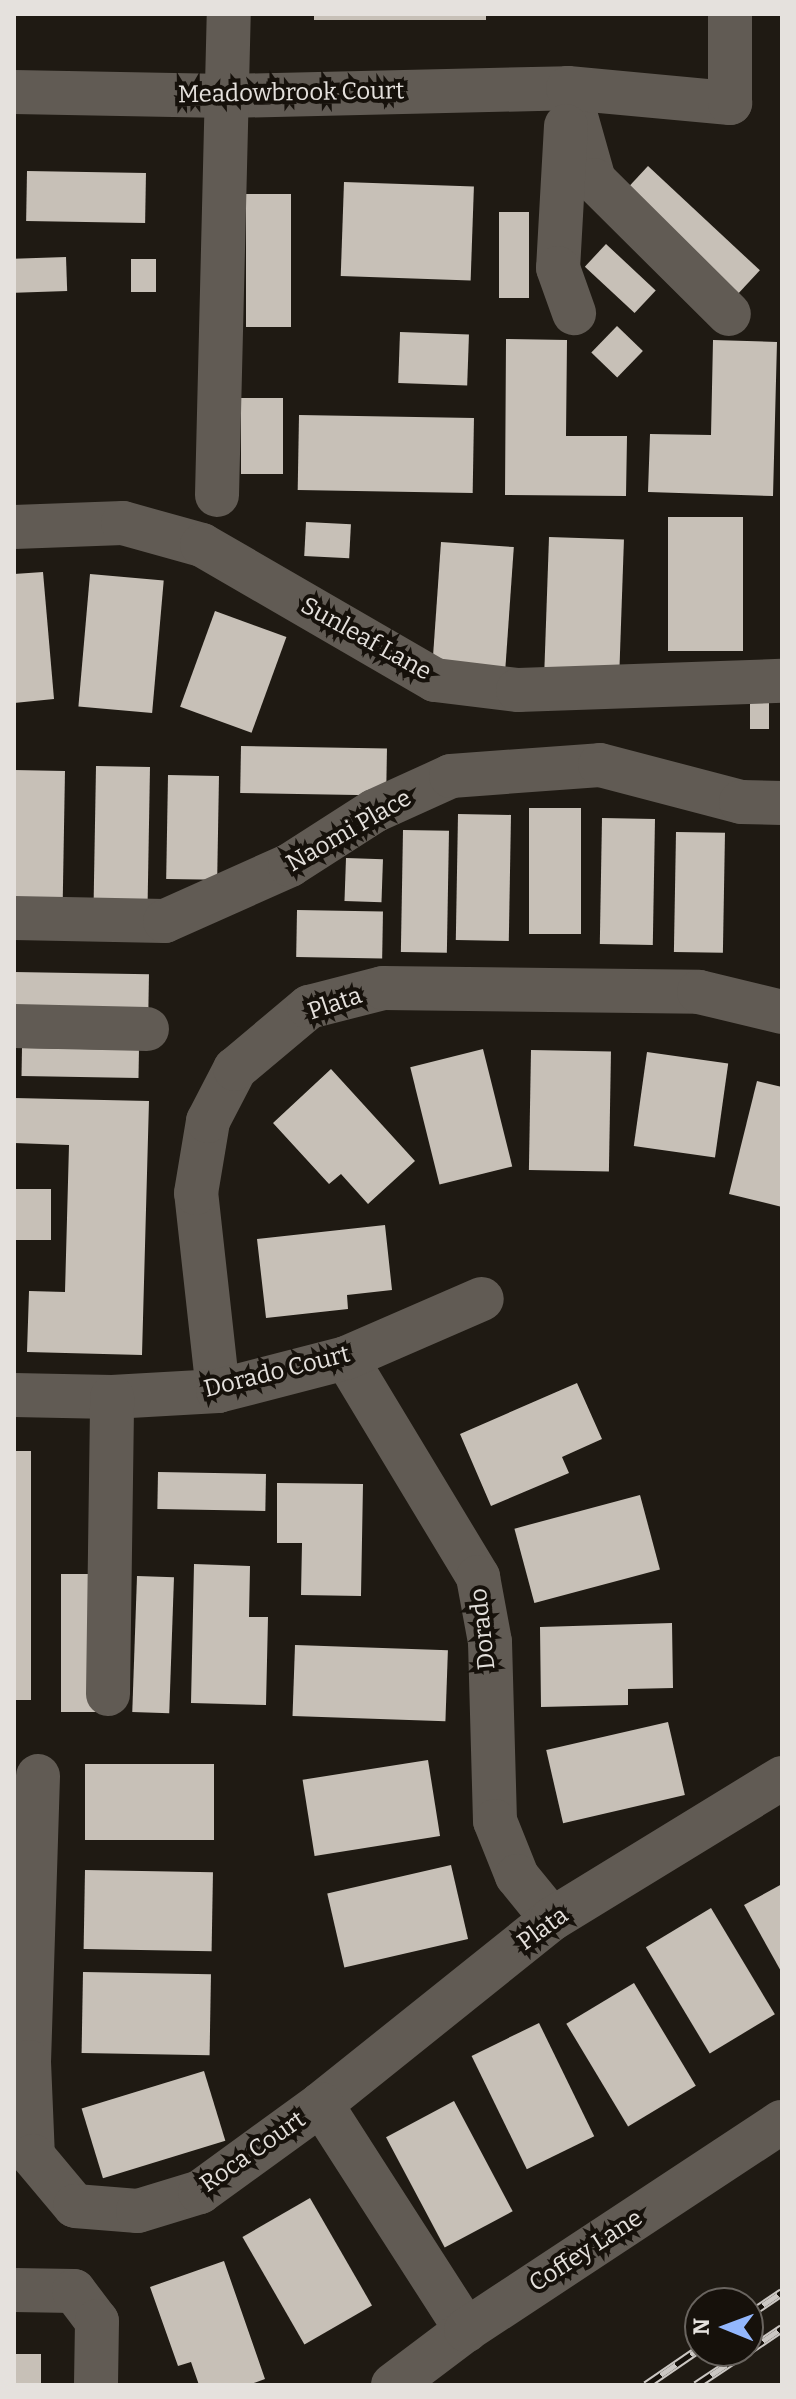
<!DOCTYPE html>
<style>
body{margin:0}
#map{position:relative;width:796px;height:2399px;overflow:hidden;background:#1f1a13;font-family:Bitter,serif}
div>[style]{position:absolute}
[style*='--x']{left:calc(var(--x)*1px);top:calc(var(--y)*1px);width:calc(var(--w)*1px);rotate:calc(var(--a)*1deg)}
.building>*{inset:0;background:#c7c0b7;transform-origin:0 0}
.minor>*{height:44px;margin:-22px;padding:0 22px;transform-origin:22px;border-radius:22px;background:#615b54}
.rail>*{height:9px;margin-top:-4.5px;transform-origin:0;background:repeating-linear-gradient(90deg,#16110b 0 18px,#cbc7c3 0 36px);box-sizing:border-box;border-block:2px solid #cbc7c3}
span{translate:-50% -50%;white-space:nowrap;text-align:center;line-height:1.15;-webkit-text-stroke:8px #16110b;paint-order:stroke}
.street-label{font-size:24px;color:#e5e1dd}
.frame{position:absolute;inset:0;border:16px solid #e5e1dd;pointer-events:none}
.north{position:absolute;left:684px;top:2287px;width:80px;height:80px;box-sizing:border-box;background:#16110b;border:2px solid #69645f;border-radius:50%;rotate:271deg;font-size:22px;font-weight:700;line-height:32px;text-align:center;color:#e5e1dd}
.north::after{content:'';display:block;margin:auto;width:28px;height:36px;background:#93b7fd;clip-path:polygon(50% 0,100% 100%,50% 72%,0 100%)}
</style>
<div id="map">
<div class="building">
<div style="left:314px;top:14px;width:172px;height:6px"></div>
<div style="left:648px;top:166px;width:153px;height:33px;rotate:43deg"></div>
<div style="left:27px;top:171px;width:119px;height:50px;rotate:1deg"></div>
<div style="left:344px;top:182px;width:130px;height:94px;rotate:2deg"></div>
<div style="left:246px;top:194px;width:45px;height:133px"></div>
<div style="left:499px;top:212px;width:30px;height:86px"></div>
<div style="left:606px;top:244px;width:68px;height:31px;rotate:43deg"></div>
<div style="left:66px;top:257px;width:34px;height:52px;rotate:88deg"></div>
<div style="left:131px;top:259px;width:25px;height:33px"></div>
<div style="left:617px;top:326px;width:36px;height:37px;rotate:44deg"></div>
<div style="left:400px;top:332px;width:69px;height:51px;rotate:2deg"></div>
<div style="clip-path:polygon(506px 339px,567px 340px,566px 436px,627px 436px,626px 496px,505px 495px)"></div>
<div style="clip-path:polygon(713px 340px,777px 342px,773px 496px,648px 492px,650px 434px,711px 435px)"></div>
<div style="left:241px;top:398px;width:42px;height:76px"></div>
<div style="left:299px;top:415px;width:175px;height:75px;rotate:1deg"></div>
<div style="left:668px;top:517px;width:75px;height:134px"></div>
<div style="left:306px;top:522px;width:45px;height:34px;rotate:3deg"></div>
<div style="left:549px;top:537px;width:75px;height:133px;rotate:2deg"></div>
<div style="left:441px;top:542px;width:73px;height:134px;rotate:4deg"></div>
<div style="clip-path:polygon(43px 572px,54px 699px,14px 703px,14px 574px)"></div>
<div style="left:90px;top:574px;width:74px;height:133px;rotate:5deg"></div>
<div style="left:215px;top:611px;width:76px;height:102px;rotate:20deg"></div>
<div style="left:750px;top:696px;width:19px;height:33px"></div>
<div style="left:241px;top:746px;width:146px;height:47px;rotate:1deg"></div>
<div style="left:96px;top:766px;width:54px;height:140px;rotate:1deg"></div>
<div style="left:14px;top:770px;width:51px;height:136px;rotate:1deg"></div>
<div style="left:168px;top:775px;width:51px;height:104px;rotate:1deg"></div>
<div style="left:529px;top:808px;width:52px;height:126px"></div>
<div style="left:458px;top:814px;width:53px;height:126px;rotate:1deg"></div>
<div style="left:602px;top:818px;width:53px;height:126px;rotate:1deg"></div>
<div style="left:403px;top:830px;width:46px;height:122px;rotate:1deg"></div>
<div style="left:676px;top:832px;width:49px;height:120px;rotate:1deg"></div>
<div style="left:346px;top:858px;width:37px;height:43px;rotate:2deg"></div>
<div style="left:297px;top:910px;width:86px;height:47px;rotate:1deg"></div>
<div style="left:14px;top:972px;width:135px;height:35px;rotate:1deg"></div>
<div style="left:22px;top:1048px;width:117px;height:28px;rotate:1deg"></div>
<div style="left:483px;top:1049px;width:121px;height:75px;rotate:76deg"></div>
<div style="left:531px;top:1050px;width:80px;height:120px;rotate:1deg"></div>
<div style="left:647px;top:1052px;width:82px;height:95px;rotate:8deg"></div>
<div style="clip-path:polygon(331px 1069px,415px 1161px,368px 1204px,341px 1174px,329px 1184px,273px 1123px)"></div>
<div style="clip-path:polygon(757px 1081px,782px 1087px,782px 1207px,729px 1194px)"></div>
<div style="clip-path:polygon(14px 1098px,149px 1101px,142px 1355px,27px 1352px,29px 1291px,65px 1292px,69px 1145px,14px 1143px)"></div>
<div style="left:14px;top:1189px;width:37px;height:51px"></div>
<div style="clip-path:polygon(385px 1225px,392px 1290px,347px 1295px,348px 1309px,266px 1318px,257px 1239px)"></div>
<div style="clip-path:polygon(577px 1383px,602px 1439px,562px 1457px,569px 1473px,491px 1506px,460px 1434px)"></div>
<div style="left:14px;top:1451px;width:17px;height:249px"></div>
<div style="left:158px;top:1472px;width:108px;height:37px;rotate:1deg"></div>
<div style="clip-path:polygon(277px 1483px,363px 1484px,361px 1596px,301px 1595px,302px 1543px,277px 1543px)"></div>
<div style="left:640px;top:1495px;width:77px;height:130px;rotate:75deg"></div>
<div style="clip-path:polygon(194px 1564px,250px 1566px,249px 1617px,268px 1617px,266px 1705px,191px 1703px)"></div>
<div style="left:61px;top:1574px;width:38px;height:138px"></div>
<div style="left:137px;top:1576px;width:37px;height:136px;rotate:2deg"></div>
<div style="clip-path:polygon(672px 1623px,673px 1688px,628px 1689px,628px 1705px,541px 1707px,540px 1627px)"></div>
<div style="left:295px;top:1645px;width:153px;height:71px;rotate:2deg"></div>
<div style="left:668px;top:1722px;width:75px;height:125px;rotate:77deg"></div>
<div style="left:428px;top:1760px;width:77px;height:127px;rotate:81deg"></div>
<div style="left:85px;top:1764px;width:129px;height:76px"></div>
<div style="left:451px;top:1865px;width:76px;height:127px;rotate:77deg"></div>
<div style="left:85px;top:1870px;width:128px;height:79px;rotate:1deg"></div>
<div style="clip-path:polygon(782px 1884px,782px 1973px,744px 1905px)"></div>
<div style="left:711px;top:1908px;width:124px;height:76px;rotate:59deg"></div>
<div style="left:83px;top:1972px;width:128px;height:81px;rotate:1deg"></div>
<div style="left:634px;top:1983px;width:120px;height:79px;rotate:59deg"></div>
<div style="left:539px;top:2023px;width:126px;height:75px;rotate:64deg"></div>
<div style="left:204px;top:2071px;width:73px;height:128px;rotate:73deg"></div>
<div style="left:454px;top:2101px;width:125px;height:77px;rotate:62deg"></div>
<div style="left:310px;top:2198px;width:124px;height:78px;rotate:60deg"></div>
<div style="clip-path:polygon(224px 2261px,265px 2379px,248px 2385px,199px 2385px,191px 2362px,178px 2366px,150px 2287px)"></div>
<div style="left:14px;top:2354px;width:27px;height:31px"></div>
</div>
<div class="minor">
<div style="--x:568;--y:88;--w:96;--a:74.2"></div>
<div style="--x:594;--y:180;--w:190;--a:44.8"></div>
<div style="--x:14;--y:92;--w:213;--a:1.1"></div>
<div style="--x:227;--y:96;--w:341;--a:-1.3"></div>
<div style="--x:568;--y:88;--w:163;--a:5.3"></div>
<div style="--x:730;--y:103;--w:89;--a:-90"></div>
<div style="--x:566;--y:126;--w:142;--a:93.2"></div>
<div style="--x:558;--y:268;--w:48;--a:70.4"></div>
<div style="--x:217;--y:495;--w:481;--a:-88.6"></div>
<div style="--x:14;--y:527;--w:109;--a:-2.1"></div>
<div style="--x:123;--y:523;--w:82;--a:15.6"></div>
<div style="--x:202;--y:545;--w:269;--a:30.1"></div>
<div style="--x:435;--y:680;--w:84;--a:6.9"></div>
<div style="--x:518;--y:690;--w:264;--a:-2"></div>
<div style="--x:14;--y:918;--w:151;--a:1.1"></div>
<div style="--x:165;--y:921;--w:137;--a:-24.1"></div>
<div style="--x:290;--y:865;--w:100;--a:-32.7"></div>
<div style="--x:374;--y:811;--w:85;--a:-24.4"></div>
<div style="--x:451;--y:776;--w:149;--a:-4.2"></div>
<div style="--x:600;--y:765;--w:146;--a:14.7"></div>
<div style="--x:741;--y:802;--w:41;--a:1.4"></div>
<div style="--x:14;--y:1026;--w:133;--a:1.3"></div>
<div style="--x:346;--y:1358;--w:256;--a:58.9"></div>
<div style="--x:478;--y:1577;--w:66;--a:79.5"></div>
<div style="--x:490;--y:1642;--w:179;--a:88.4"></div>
<div style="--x:495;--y:1821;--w:59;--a:68.2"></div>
<div style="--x:517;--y:1876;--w:55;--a:50.9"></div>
<div style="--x:218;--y:1391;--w:199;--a:-96.3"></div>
<div style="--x:196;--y:1193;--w:73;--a:-80.5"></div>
<div style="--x:208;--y:1121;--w:59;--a:-62.6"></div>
<div style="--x:235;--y:1069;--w:97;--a:-40"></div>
<div style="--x:309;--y:1007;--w:76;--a:-14.4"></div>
<div style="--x:383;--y:988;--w:316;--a:0.7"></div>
<div style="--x:699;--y:992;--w:85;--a:13.5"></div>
<div style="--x:14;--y:1395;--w:98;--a:1.2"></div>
<div style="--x:112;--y:1397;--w:106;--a:-3.2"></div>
<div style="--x:218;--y:1391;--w:132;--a:-14.5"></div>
<div style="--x:346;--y:1358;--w:148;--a:-23.5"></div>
<div style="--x:108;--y:1694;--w:297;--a:-89.2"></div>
<div style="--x:38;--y:1776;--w:286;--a:91.8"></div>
<div style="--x:29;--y:2062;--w:94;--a:87.6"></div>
<div style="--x:33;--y:2156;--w:65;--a:50"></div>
<div style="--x:75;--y:2206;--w:63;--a:4.5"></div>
<div style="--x:138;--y:2211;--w:65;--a:-17"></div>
<div style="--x:200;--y:2192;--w:150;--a:-36"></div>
<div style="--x:321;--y:2104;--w:296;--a:-38.7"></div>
<div style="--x:552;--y:1919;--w:270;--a:-31.5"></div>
<div style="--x:321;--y:2104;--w:269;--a:57.3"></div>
<div style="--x:14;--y:2290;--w:60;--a:1"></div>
<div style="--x:74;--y:2291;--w:38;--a:53"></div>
<div style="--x:97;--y:2321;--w:64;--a:90.9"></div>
<div style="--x:393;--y:2385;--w:91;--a:-37"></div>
<div style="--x:466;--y:2330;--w:378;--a:-33.4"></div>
</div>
<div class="rail">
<div style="--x:748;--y:2315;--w:41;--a:-34.1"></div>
<div style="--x:748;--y:2351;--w:41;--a:-34.1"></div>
<div style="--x:646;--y:2385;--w:65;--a:-34.4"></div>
<div style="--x:696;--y:2385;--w:61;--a:-33.7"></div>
</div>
<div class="street-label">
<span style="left:291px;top:93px;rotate:-1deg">Meadowbrook Court</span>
<span style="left:366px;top:639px;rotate:29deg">Sunleaf Lane</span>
<span style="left:349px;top:831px;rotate:-30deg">Naomi Place</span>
<span style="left:335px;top:1004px;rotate:-19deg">Plata</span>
<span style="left:277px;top:1372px;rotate:-14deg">Dorado Court</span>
<span style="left:483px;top:1629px;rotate:-96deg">Dorado</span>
<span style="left:543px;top:1929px;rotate:-36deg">Plata</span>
<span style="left:253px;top:2152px;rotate:-35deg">Roca Court</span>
<span style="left:586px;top:2251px;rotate:-33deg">Coffey Lane</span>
</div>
<div class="frame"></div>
<div class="north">N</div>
</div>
